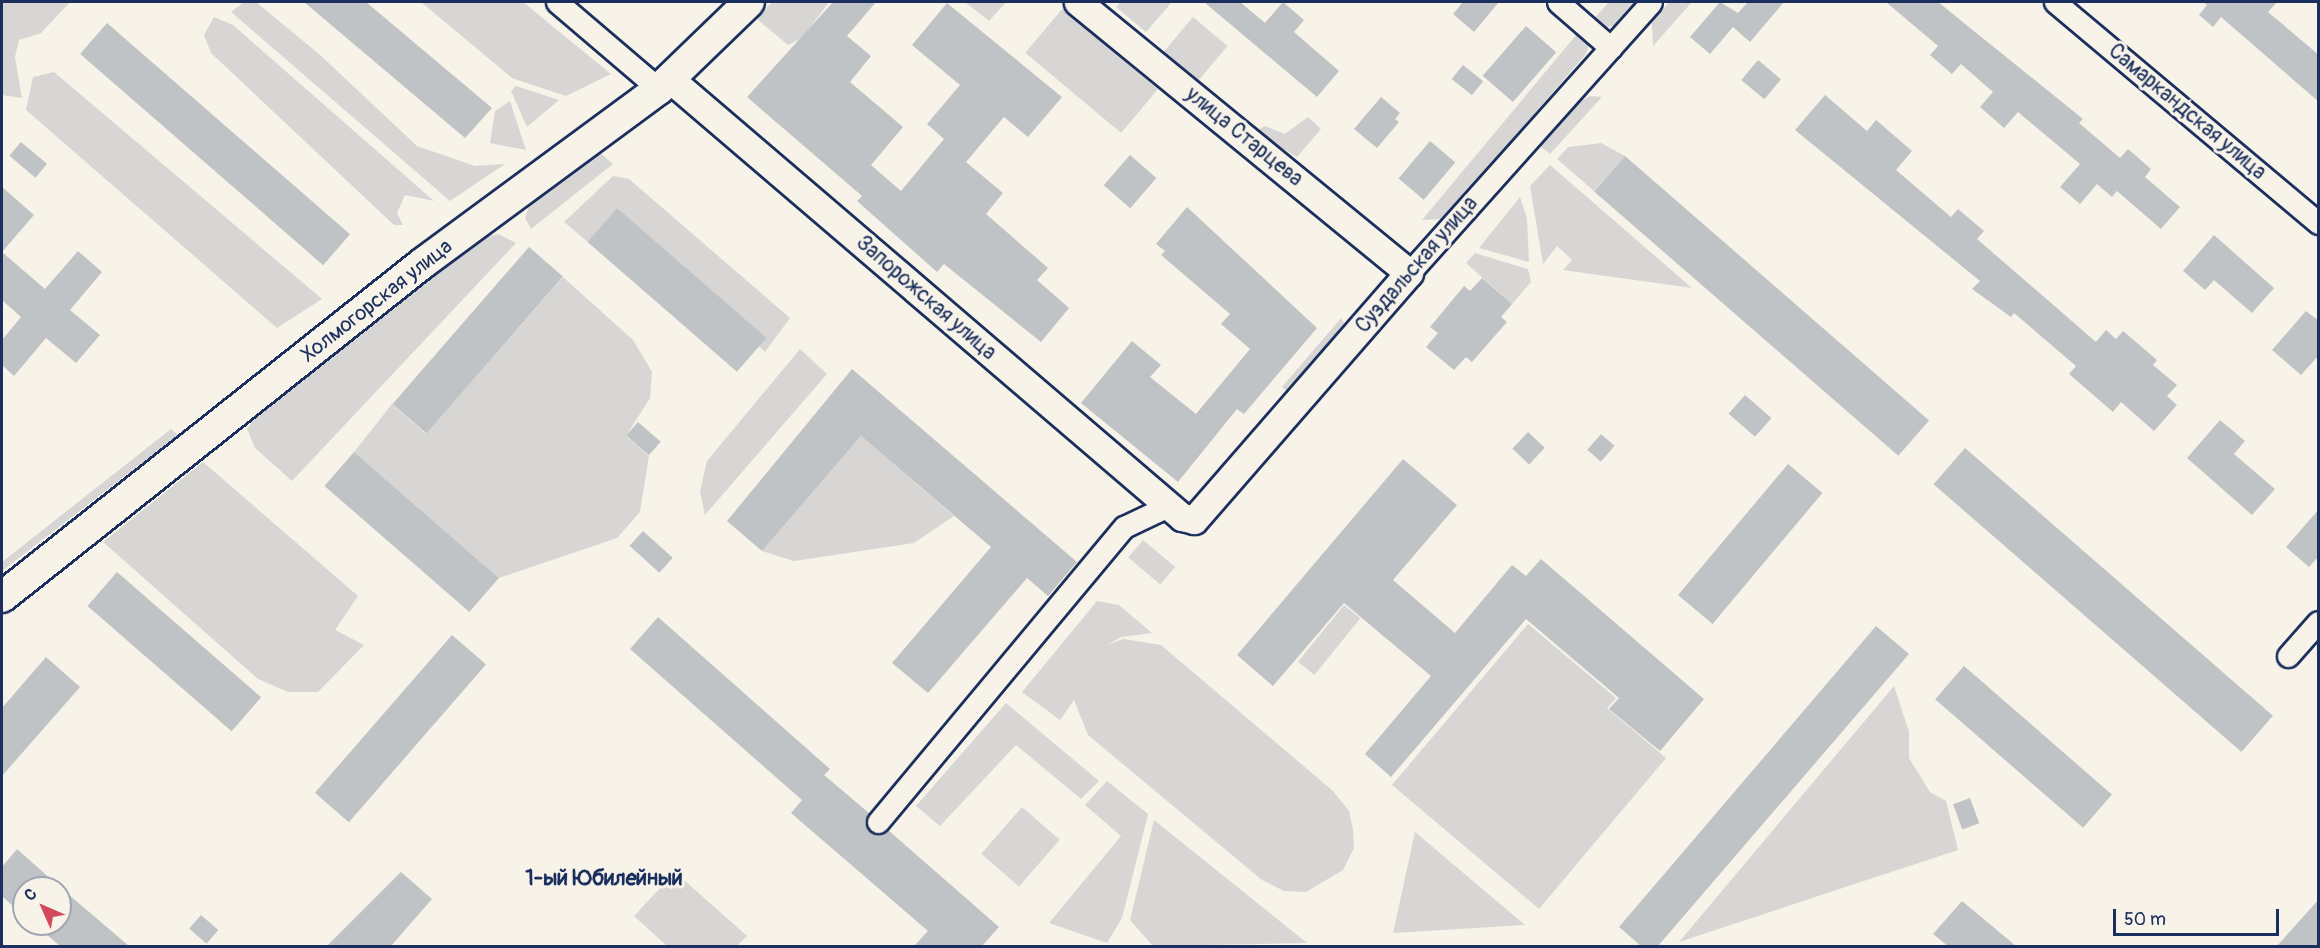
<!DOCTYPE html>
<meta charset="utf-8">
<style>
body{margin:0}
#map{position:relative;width:2320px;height:948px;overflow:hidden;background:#f7f3e8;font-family:Pangolin,sans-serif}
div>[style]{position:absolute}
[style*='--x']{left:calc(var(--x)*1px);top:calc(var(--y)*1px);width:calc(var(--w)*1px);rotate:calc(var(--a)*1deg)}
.green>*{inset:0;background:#d7d6d4;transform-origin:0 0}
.building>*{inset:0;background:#c0c3c5;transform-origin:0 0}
.roads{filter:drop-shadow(2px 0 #1b2f5e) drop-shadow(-2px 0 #1b2f5e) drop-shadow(0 2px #1b2f5e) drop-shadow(0 -2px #1b2f5e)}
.minor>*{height:21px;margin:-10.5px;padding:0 10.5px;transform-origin:10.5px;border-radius:10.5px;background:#f7f3e8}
.tertiary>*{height:27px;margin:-13.5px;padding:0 13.5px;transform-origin:13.5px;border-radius:13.5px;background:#f7f3e8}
.secondary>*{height:30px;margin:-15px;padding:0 15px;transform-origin:15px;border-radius:15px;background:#f7f3e8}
span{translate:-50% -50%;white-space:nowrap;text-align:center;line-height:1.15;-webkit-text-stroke:6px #f7f3e8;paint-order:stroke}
.street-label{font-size:21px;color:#1b2f5e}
.neighbourhood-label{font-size:22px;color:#1b2f5e;font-weight:700}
.frame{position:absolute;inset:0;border:3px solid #1b2f5e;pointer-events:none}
.north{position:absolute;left:12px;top:876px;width:60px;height:60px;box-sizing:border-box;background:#f7f3e8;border:2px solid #9fa5b1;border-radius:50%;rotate:315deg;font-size:16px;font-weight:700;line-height:24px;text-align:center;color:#1b2f5e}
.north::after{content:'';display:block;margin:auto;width:21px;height:27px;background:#d1495b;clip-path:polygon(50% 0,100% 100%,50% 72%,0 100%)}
.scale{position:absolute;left:2113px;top:909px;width:166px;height:27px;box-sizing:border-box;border:3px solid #1b2f5e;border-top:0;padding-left:8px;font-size:18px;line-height:21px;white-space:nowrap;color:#1b2f5e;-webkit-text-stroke:4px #f7f3e8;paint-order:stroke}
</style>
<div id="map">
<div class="green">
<div style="clip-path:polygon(2px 2px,70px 2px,41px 33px,19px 40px,15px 57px,22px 98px,2px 95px)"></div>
<div style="clip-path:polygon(244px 2px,256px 2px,319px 54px,417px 146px,475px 166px,505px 164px,450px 201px,231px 12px)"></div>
<div style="clip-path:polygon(421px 2px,523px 2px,611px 74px,566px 96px,512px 78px)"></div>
<div style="clip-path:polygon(772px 2px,829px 2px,802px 38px,788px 45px,757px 19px)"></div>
<div style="clip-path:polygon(965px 2px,1006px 2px,989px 21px)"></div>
<div style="clip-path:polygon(1121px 2px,1172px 2px,1146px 32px,1116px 7px)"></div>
<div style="clip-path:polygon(1609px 2px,1635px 2px,1615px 25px,1600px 29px,1591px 22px)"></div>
<div style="clip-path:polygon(1669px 2px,1692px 2px,1653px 46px,1652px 23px)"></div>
<div style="left:1062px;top:9px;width:125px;height:57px;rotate:40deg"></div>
<div style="clip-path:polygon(214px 17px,233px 25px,434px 201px,405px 195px,397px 213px,403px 225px,394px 225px,211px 53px,204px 35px)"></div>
<div style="left:1193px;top:17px;width:45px;height:48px;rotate:40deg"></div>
<div style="clip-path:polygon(1582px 28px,1590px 43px,1586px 54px,1452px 209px,1440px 219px,1422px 220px)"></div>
<div style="clip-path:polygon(54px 72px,322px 299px,277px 328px,26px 110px,33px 77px)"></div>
<div style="clip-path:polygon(516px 86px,559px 100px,527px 127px,511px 91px)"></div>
<div style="clip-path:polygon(1590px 96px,1602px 97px,1550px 154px,1538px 144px,1570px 108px)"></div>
<div style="clip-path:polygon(510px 101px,526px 150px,490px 143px,495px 111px)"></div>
<div style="clip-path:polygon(1308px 117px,1321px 129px,1297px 157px,1254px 132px,1265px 126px,1285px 134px)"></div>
<div style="clip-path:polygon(1601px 143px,1625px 156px,1594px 191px,1557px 159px,1568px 147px)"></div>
<div style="clip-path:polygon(598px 151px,613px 164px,531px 229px,525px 218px,530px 203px)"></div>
<div style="clip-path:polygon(1550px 165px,1692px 288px,1563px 270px,1572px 260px,1557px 246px,1543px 264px,1530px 186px)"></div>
<div style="clip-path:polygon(613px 176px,629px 179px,790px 318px,765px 352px,617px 208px,588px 242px,564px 222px)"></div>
<div style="clip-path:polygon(1520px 197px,1527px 218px,1529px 262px,1479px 248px)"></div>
<div style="clip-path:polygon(498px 234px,516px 243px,292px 481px,255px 448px,247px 429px,257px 415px,475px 240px)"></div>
<div style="clip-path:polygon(1475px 253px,1528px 269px,1531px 282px,1512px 304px,1466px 263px)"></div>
<div style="clip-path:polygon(563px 277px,633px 340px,652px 372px,650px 398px,626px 436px,649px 456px,640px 512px,617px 538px,499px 578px,354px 452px,392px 404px,426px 434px)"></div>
<div style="clip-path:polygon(1341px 318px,1346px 326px,1292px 396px,1282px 387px)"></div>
<div style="clip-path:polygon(800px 349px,827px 374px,705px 515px,700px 491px,707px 461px)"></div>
<div style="clip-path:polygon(171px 429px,178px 435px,2px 571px,2px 562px)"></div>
<div style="clip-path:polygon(861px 436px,954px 516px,914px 543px,794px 561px,762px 551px)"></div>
<div style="clip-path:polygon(203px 462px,358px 596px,335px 630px,364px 645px,318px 692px,288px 692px,258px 679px,103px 542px)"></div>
<div style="left:1143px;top:540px;width:42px;height:23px;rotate:40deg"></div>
<div style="clip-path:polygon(1097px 601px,1119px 605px,1152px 633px,1121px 637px,1107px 645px,1123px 639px,1161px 645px,1333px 791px,1349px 811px,1353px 829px,1354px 848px,1343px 870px,1306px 892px,1284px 891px,1262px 880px,1088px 735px,1074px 700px,1060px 720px,1022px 692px)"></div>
<div style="left:1344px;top:605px;width:21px;height:73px;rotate:39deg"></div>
<div style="clip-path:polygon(1528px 624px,1616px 698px,1607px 708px,1666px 758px,1539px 909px,1392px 785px)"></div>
<div style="clip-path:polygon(1894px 686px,1909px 732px,1909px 758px,1930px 792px,1946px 801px,1958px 850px,1679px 942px)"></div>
<div style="clip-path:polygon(1006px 703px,1099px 781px,1081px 799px,1016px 745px,940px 826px,916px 806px)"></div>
<div style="clip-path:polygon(1107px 781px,1148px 814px,1122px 918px,1107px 943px,1049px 923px,1121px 836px,1085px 805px)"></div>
<div style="left:1022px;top:807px;width:50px;height:62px;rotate:41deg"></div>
<div style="clip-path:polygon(1154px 820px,1307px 943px,1153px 946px,1130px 920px)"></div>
<div style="clip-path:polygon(1415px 832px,1525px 925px,1393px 933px)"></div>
<div style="clip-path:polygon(675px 872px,747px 936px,737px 946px,667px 946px,634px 916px)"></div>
</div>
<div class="building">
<div style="clip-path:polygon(304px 2px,366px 2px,492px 108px,465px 138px)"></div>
<div style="clip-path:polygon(833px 2px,876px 2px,847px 36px,871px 56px,850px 82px,903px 127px,871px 165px,901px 191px,944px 139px,927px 124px,960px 85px,912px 45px,947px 3px,1062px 97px,1028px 137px,1004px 117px,966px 162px,1003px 193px,986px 214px,1048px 268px,1037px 280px,1069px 308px,1041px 342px,944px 264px,937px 272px,857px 201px,862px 196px,747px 97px)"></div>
<div style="clip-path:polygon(1204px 2px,1240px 2px,1265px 23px,1283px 2px,1304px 20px,1294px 32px,1339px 71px,1317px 97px)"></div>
<div style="clip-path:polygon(1463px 2px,1499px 2px,1474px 32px,1453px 14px)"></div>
<div style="clip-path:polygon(1720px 2px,1738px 13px,1748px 2px,1784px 2px,1750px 42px,1733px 27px,1710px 54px,1690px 37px)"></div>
<div style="clip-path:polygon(1886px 2px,1938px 2px,2083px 119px,2079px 123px,2120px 158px,2128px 149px,2151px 169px,2145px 177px,2180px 207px,2161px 229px,2117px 191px,2112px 197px,2097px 184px,2080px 204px,2060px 187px,2080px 164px,2018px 112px,2004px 128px,1980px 107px,1993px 92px,1961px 64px,1952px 74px,1930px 55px,1938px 46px)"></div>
<div style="clip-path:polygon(2203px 2px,2277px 2px,2268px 12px,2319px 55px,2319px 102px,2221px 17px,2213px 27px,2199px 15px,2207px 5px)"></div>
<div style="left:107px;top:23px;width:322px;height:41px;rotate:41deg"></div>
<div style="left:1526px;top:26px;width:40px;height:66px;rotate:41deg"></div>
<div style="left:1758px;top:60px;width:30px;height:26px;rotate:40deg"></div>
<div style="left:1463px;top:65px;width:26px;height:18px;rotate:39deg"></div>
<div style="clip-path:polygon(1825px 95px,1867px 131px,1876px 120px,1912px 151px,1896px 170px,1951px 217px,1958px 209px,1984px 231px,1977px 239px,2096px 342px,2106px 330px,2116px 339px,2123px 331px,2157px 360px,2153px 365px,2177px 385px,2167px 396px,2177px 405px,2154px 431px,2121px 402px,2113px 412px,2069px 374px,2076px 366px,2014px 313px,2011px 317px,1972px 289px,1980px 281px,1795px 130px)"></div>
<div style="clip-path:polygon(1381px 97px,1400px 113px,1395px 119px,1399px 122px,1377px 148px,1354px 129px)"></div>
<div style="left:1430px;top:141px;width:33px;height:49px;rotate:40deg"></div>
<div style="left:21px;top:142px;width:34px;height:18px;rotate:40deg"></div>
<div style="left:1130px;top:155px;width:35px;height:40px;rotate:41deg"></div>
<div style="left:1625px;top:156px;width:403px;height:47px;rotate:41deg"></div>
<div style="clip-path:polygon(2px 187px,34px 215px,2px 252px,45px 289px,78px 251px,102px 272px,70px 310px,100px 335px,76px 363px,46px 338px,14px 376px,2px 365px,2px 340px,21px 317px,2px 300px)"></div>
<div style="clip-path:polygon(1187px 207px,1317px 328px,1244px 414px,1237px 409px,1178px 482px,1081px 403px,1132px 341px,1161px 365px,1150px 377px,1196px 414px,1250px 349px,1221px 324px,1230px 314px,1161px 255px,1165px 251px,1156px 244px)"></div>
<div style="left:617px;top:208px;width:198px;height:45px;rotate:41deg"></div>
<div style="clip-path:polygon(2214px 235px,2274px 288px,2252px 313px,2214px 280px,2205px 290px,2183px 271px)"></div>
<div style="left:529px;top:247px;width:45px;height:208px;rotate:41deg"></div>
<div style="clip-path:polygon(1482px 278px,1512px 304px,1501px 317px,1507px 322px,1472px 362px,1466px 357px,1454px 370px,1426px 347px,1438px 333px,1430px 327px,1464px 286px,1470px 291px)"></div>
<div style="clip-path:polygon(2306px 311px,2319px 321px,2319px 355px,2301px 375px,2272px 350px)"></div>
<div style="clip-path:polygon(852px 369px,1077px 562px,1048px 596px,1027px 578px,928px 693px,892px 663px,991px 547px,861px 436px,762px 551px,727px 521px)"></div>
<div style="left:1745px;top:395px;width:35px;height:25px;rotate:41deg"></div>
<div style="clip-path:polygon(2220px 420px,2245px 441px,2234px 454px,2275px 489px,2252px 515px,2187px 458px)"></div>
<div style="left:638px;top:422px;width:30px;height:18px;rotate:41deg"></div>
<div style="left:1528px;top:432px;width:23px;height:23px;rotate:43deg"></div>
<div style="left:1601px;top:434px;width:18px;height:21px;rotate:41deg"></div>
<div style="left:1965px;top:448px;width:408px;height:48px;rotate:41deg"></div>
<div style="left:354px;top:452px;width:192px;height:45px;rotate:41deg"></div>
<div style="clip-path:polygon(1403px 459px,1457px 505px,1393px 580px,1455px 633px,1512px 565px,1526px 576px,1541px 559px,1704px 699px,1660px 751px,1609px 709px,1619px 698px,1526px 619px,1391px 777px,1365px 754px,1431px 676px,1344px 603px,1273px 686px,1237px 655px)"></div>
<div style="left:1788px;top:464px;width:45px;height:171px;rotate:40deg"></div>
<div style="clip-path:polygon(2319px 509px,2319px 556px,2309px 567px,2286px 547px)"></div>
<div style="left:643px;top:531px;width:40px;height:20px;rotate:42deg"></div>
<div style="left:117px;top:572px;width:191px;height:45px;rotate:41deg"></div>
<div style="clip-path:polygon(658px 617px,830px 769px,824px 775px,869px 813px,869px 831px,888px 830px,999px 927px,982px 946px,914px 946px,928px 931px,791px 813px,802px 800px,630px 649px)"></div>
<div style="clip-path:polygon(1876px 626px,1909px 654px,1658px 946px,1641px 946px,1619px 927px)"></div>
<div style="left:452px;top:635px;width:45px;height:209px;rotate:41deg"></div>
<div style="clip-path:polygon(46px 657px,80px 687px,2px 776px,2px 708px)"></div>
<div style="left:1964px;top:666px;width:196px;height:44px;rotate:41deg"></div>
<div style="left:1970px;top:798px;width:27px;height:18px;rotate:70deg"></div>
<div style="clip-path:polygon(17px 849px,61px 888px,129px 946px,60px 946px,34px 924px,60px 924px,60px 888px,24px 888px,24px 916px,2px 896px,2px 867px)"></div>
<div style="clip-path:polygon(401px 872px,432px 899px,391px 946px,327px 946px)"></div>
<div style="clip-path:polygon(2319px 899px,2319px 946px,2277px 946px)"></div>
<div style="clip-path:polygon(1962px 901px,2016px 946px,1948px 946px,1933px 934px)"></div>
<div style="left:201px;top:915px;width:23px;height:18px;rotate:41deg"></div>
</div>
<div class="roads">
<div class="minor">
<div style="--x:557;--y:2;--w:134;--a:40.5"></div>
<div style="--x:1558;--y:2;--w:70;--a:41"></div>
<div style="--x:2055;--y:2;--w:344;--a:40"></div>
<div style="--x:1409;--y:273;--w:363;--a:-48.2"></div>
<div style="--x:2288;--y:656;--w:45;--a:-48.6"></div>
<div style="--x:878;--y:822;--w:384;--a:-50.2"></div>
<div style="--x:1124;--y:527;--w:49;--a:-25.5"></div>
</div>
<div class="tertiary">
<div style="--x:670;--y:79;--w:674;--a:40.55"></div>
<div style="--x:1182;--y:517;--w:12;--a:14"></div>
<div style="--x:1194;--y:520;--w:327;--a:-49"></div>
<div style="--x:1409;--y:273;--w:428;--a:-140.7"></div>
</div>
<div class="secondary">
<div style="--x:2;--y:597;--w:537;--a:-38.43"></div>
<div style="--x:423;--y:263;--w:293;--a:-36.4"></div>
<div style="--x:659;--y:89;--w:125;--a:-44"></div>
</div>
</div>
<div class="street-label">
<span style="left:2187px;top:112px;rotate:40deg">Самаркандская улица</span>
<span style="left:1244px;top:137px;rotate:39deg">улица Старцева</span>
<span style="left:1417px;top:265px;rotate:-49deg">Суздальская улица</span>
<span style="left:926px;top:298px;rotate:41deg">Запорожская улица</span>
<span style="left:377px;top:301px;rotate:-38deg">Холмогорская улица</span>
</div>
<div class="neighbourhood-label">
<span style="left:604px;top:879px">1-ый Юбилейный</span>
</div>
<div class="frame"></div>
<div class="north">С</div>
<div class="scale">50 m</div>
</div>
